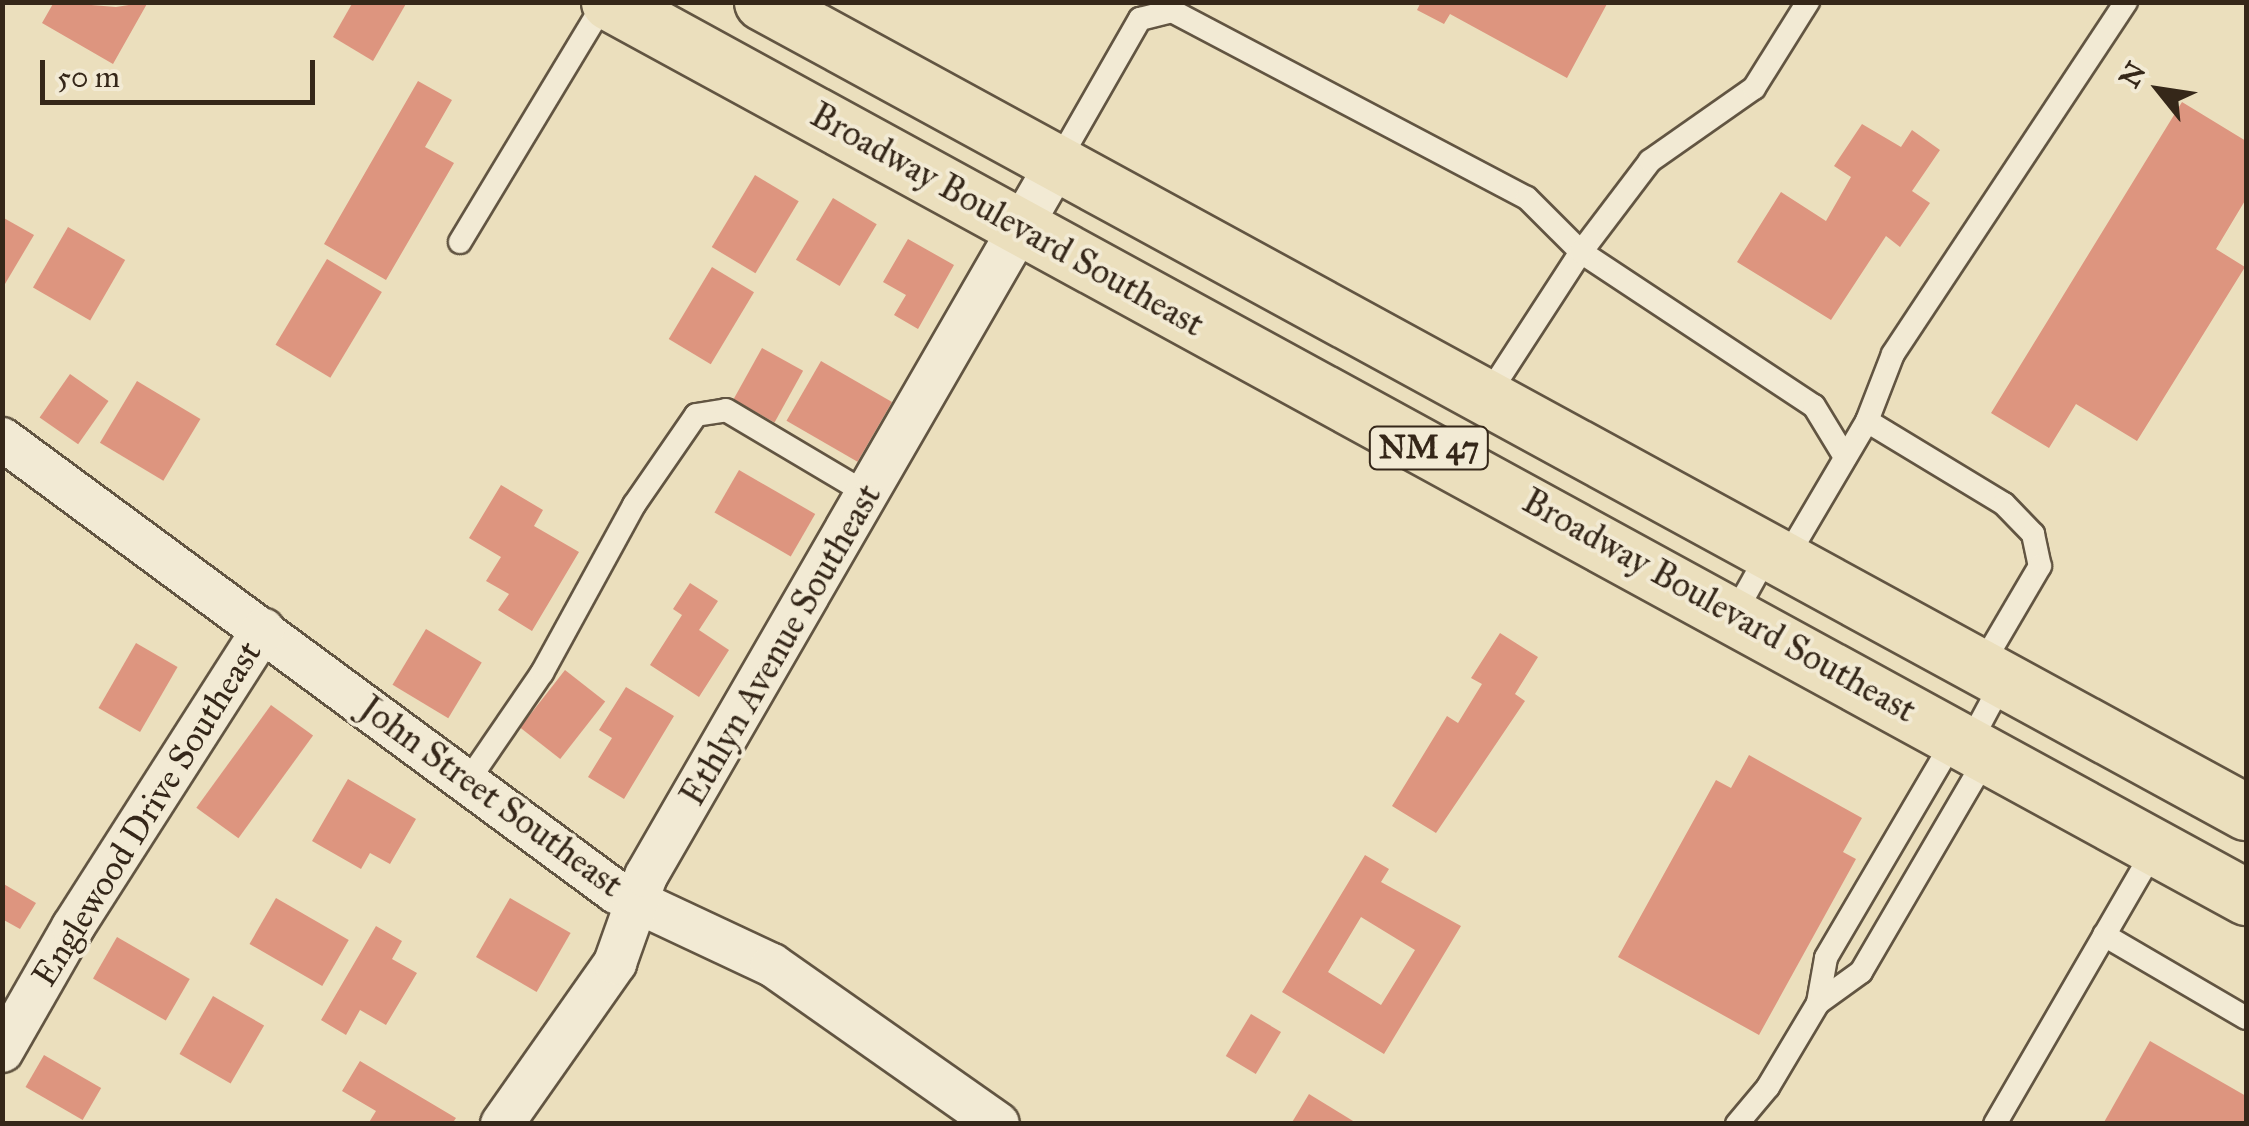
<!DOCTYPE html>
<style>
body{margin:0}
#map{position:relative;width:2249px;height:1126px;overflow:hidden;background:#ebdfbd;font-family:"IM FELL Great Primer",serif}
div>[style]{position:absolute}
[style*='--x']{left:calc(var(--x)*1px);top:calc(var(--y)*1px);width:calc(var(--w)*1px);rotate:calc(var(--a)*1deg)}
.building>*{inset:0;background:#dd957f;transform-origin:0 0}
.roads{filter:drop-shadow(2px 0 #625542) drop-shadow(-2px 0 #625542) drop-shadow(0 2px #625542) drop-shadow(0 -2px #625542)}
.lane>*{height:22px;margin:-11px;padding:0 11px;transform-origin:11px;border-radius:11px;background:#f2ead4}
.street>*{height:42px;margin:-21px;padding:0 21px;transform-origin:21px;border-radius:21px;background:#f2ead4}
.primary>*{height:55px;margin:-27.5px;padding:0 27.5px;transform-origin:27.5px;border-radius:27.5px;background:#ebdfbd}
span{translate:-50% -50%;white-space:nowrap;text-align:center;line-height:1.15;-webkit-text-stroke:8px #f2ead4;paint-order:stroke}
.shield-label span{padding:2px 8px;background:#f2ead4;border:2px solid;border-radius:8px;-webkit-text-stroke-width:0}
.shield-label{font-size:32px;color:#352719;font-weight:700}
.street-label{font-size:35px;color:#352719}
.frame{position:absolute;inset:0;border:5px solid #352719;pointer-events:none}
.north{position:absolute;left:2109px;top:40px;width:100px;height:100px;-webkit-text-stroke:8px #f2ead4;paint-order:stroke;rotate:300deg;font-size:28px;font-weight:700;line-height:40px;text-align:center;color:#352719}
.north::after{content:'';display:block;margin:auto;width:35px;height:45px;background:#352719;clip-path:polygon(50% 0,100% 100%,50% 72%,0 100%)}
.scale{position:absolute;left:40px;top:60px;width:275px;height:45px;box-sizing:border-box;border:5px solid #352719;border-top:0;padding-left:12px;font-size:30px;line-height:35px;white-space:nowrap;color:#352719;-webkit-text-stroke:8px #f2ead4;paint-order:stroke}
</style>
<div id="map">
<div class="building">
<div style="clip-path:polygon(54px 2px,116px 7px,148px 2px,113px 64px,42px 23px)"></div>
<div style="clip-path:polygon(353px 2px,407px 2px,373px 61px,333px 37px)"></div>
<div style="clip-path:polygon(1421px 2px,1608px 2px,1567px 78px,1450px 14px,1444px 24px,1417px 10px)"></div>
<div style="clip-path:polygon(418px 81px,452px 100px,425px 147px,454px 163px,386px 280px,324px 244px)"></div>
<div style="clip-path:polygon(2182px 102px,2246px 141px,2246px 199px,2216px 249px,2245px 267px,2137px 441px,2076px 404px,2049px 448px,1991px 413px)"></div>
<div style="clip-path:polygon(1862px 124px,1901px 147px,1912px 130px,1940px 150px,1912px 191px,1930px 203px,1900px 247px,1886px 236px,1831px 320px,1737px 262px,1781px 192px,1826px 221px,1851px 177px,1834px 166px)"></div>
<div style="left:755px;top:175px;width:51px;height:84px;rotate:31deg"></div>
<div style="left:833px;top:198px;width:51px;height:72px;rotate:31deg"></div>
<div style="clip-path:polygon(2px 217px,34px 235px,2px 289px)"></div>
<div style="left:68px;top:227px;width:66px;height:70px;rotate:30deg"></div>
<div style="clip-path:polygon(908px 239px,954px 265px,918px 329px,894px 315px,906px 295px,883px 282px)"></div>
<div style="left:327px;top:259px;width:64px;height:100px;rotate:31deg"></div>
<div style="left:712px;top:267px;width:49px;height:84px;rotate:31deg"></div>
<div style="left:762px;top:348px;width:47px;height:59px;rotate:29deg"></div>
<div style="left:821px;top:361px;width:82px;height:69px;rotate:30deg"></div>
<div style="left:70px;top:374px;width:47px;height:53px;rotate:35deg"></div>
<div style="left:137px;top:381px;width:74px;height:72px;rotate:31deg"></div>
<div style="left:739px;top:470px;width:88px;height:49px;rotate:30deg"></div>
<div style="clip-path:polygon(501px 485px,543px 510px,534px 526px,579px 552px,532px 631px,498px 610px,509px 594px,486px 581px,501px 557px,469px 538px)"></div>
<div style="clip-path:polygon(690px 583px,718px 601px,699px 630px,729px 650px,699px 697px,650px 665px,682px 615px,673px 609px)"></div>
<div style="left:426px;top:629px;width:65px;height:65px;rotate:31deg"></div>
<div style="clip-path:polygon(1500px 633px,1538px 657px,1515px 694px,1525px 701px,1436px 833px,1392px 806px,1447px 716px,1458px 723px,1482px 684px,1471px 678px)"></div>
<div style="left:136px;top:643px;width:48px;height:75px;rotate:30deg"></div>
<div style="left:565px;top:670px;width:51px;height:73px;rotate:38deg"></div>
<div style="clip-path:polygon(626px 687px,674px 716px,624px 799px,588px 777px,612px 738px,599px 730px)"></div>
<div style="left:271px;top:705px;width:52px;height:127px;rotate:36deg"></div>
<div style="clip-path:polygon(1749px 755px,1862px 818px,1843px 852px,1856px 859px,1759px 1035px,1618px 957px,1716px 780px,1731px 788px)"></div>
<div style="clip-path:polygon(348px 779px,416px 819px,390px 864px,370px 853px,361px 869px,312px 841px)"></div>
<div style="clip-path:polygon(evenodd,1365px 855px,1389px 869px,1381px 882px,1461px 926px,1384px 1054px,1282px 992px,1365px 855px,1361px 917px,1415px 950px,1381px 1005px,1328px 972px,1361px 917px)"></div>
<div style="clip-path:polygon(2px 883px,36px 903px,20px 929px,2px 919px)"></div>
<div style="left:276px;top:898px;width:84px;height:53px;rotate:30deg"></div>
<div style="left:510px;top:898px;width:70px;height:68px;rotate:30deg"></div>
<div style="clip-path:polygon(376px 926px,402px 941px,392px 959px,417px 973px,386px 1025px,360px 1010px,346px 1035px,321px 1020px)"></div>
<div style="left:117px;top:937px;width:84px;height:48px;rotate:30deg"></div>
<div style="left:213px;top:996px;width:59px;height:67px;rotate:30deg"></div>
<div style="left:1251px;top:1014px;width:35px;height:49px;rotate:31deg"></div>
<div style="clip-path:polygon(2150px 1041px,2246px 1096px,2246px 1124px,2103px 1124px)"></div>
<div style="left:44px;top:1055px;width:66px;height:37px;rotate:30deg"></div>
<div style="clip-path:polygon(360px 1061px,456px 1118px,452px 1124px,368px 1124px,376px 1111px,342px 1091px)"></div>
<div style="clip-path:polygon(1309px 1094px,1358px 1124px,1291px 1124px)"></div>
</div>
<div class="roads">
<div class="lane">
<div style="--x:1058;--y:162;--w:165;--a:-60.2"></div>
<div style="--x:1140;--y:19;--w:33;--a:-14"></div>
<div style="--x:1172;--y:11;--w:401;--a:27.8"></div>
<div style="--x:1527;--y:198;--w:76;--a:45"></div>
<div style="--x:1581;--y:252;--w:279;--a:33.5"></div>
<div style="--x:1814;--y:406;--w:60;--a:58.7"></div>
<div style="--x:460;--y:242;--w:280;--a:-58.9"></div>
<div style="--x:1488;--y:395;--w:171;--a:-57"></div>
<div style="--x:1581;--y:252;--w:114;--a:-52.8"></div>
<div style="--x:1650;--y:161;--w:127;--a:-35.1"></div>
<div style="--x:1754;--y:88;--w:102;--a:-57.9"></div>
<div style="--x:1867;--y:421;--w:160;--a:31.2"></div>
<div style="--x:2004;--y:504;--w:42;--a:46"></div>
<div style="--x:2033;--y:534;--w:33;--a:78"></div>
<div style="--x:2040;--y:566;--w:115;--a:120.4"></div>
<div style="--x:1787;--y:557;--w:158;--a:-59.5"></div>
<div style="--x:1867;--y:421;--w:72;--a:-68.8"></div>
<div style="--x:1893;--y:354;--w:422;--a:-56.5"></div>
<div style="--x:1735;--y:613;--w:72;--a:-60.9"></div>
<div style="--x:1956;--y:736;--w:257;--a:120.4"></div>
<div style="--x:1826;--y:958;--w:46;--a:100.1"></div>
<div style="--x:1818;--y:1003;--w:53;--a:-35.8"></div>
<div style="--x:1861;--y:972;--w:251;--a:-59.7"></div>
<div style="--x:1969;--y:744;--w:76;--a:-61.8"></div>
<div style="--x:468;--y:781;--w:131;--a:-55.6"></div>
<div style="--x:542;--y:673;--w:192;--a:-61.3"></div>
<div style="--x:634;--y:505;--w:109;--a:-55.4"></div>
<div style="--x:696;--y:415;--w:30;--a:-9"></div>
<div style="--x:726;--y:410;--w:166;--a:30.7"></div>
<div style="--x:2104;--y:935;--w:164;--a:30.3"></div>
<div style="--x:1737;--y:1124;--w:48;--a:-50"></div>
<div style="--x:1768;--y:1087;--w:98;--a:-59.2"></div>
<div style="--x:1995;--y:1124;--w:321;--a:-59.9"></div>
</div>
<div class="street">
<div style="--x:2;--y:439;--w:763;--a:36.42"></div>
<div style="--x:616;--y:892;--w:172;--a:25.1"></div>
<div style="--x:772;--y:965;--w:276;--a:35.1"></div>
<div style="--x:2;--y:1051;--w:143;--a:-60.2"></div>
<div style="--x:73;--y:927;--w:353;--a:-57.4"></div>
<div style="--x:502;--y:1124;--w:197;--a:-54.9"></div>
<div style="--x:615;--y:963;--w:92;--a:-70.4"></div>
<div style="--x:646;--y:876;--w:824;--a:-60.01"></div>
</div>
<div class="primary">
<div style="--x:609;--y:2;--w:1866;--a:28.67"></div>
<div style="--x:762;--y:2;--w:1691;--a:28.63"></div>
</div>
</div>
<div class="shield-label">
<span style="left:1429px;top:448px">NM 47</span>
</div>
<div class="street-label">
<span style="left:1007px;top:220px;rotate:29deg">Broadway Boulevard Southeast</span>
<span style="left:1719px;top:606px;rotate:29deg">Broadway Boulevard Southeast</span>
<span style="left:781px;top:645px;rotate:-60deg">Ethlyn Avenue Southeast</span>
<span style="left:491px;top:797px;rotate:36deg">John Street Southeast</span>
<span style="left:147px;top:814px;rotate:-58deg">Englewood Drive Southeast</span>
</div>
<div class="frame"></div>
<div class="north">N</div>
<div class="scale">50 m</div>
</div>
